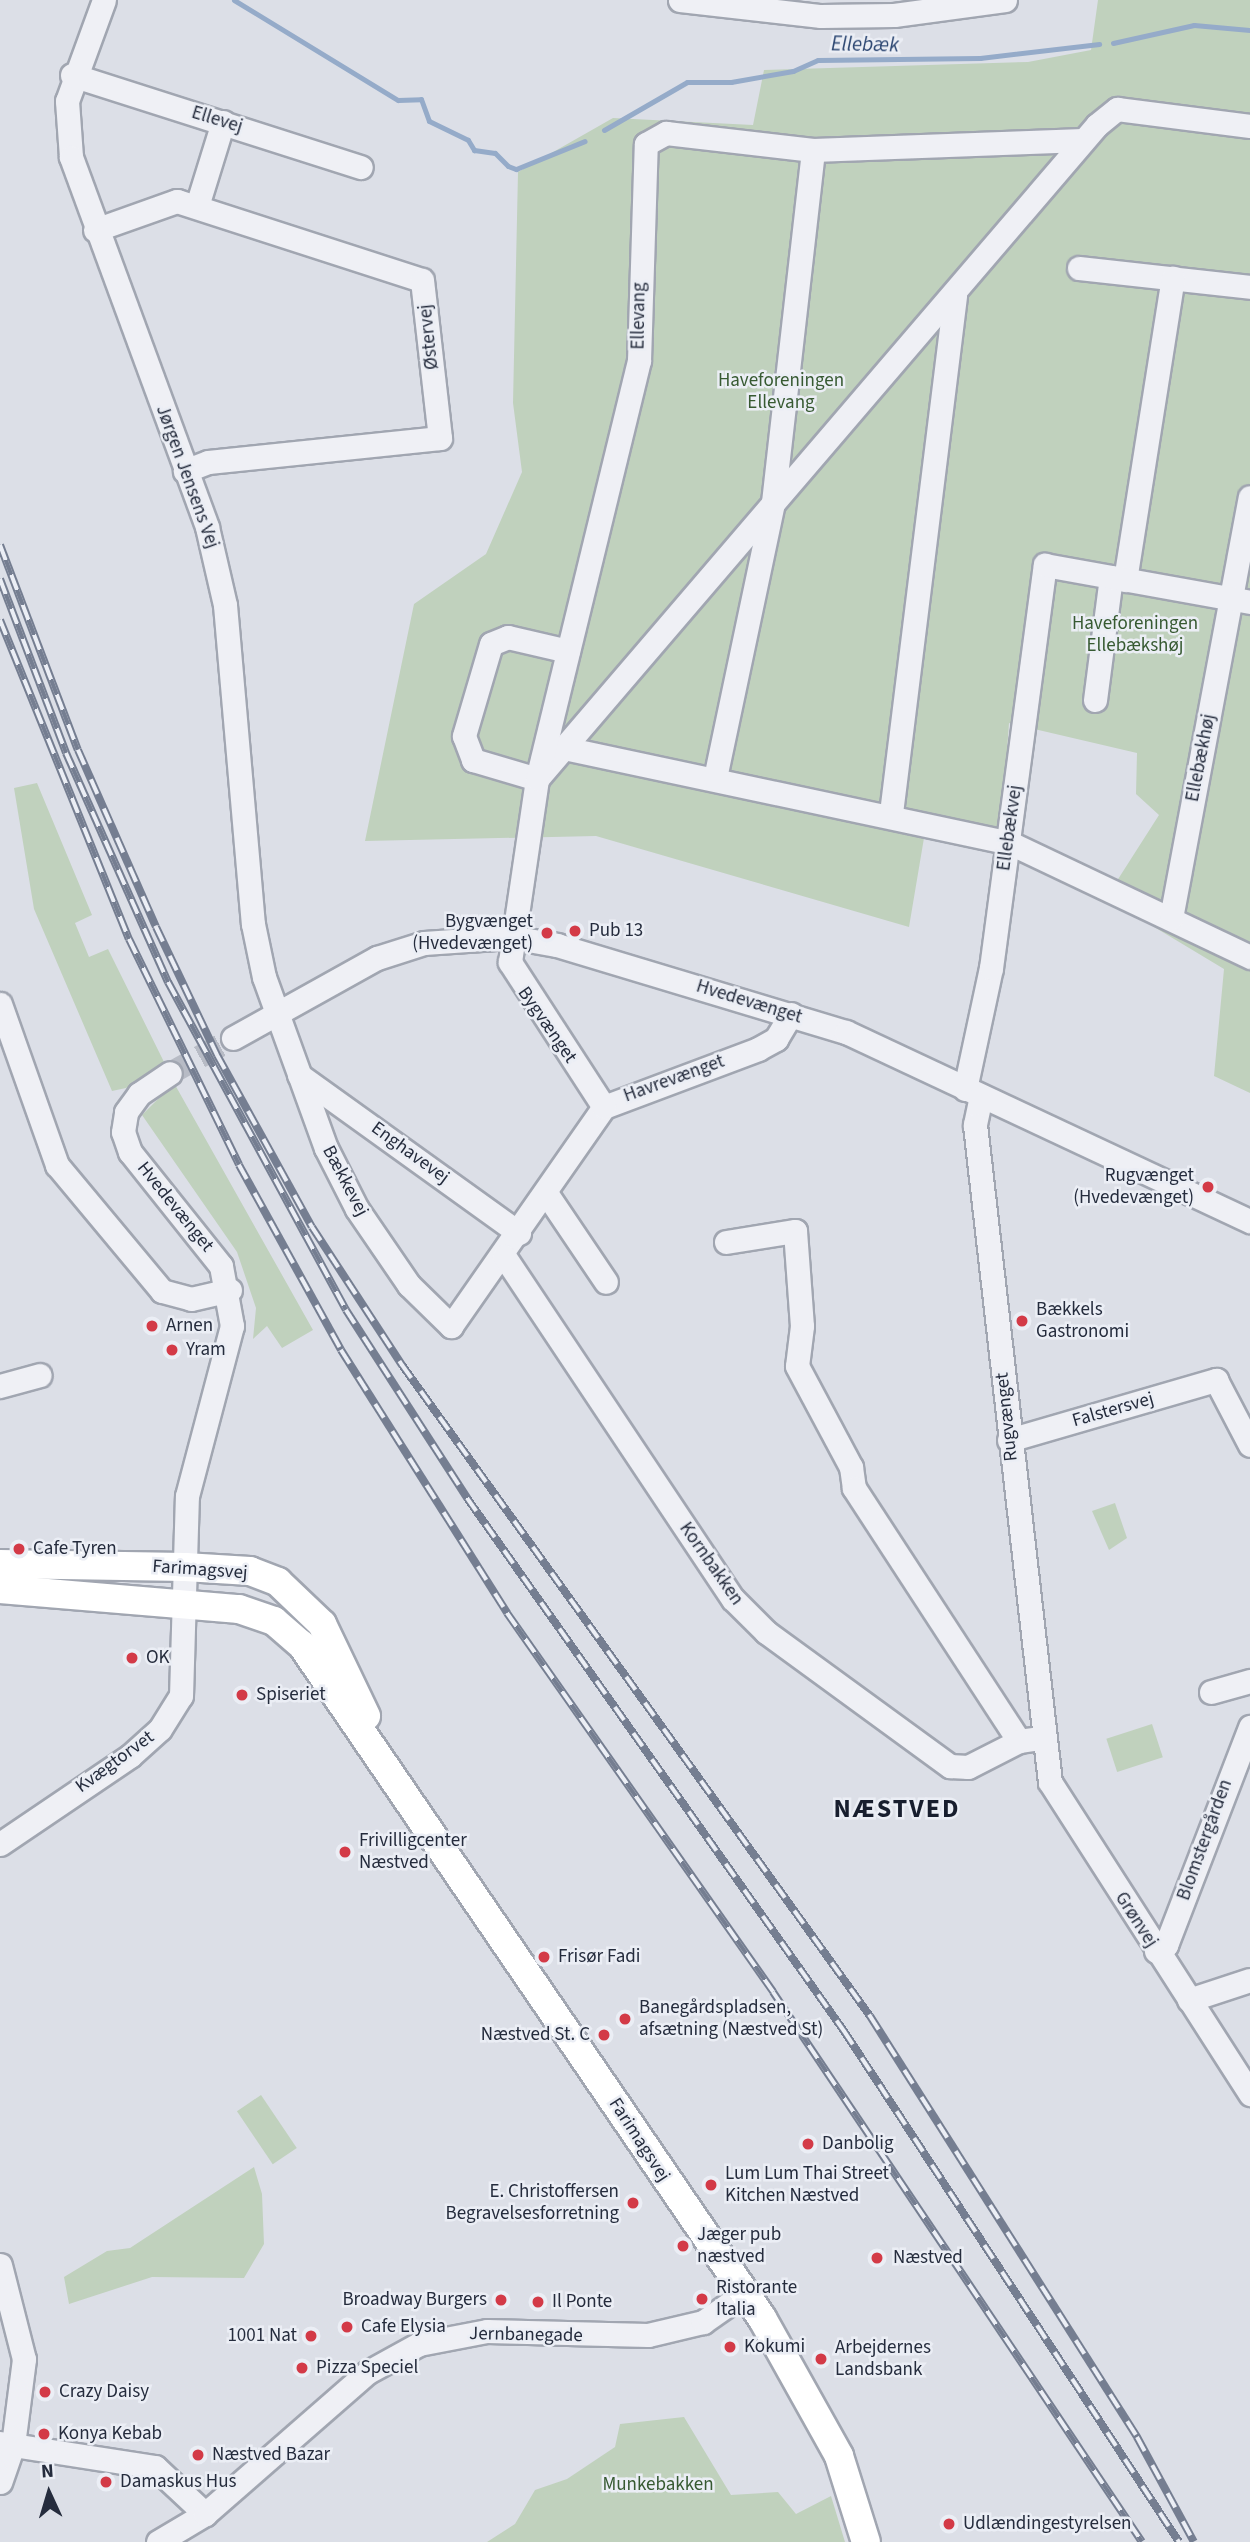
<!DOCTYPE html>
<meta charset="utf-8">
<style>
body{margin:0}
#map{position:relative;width:1250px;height:2542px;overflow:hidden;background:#dcdfe7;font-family:"Source Sans 3",sans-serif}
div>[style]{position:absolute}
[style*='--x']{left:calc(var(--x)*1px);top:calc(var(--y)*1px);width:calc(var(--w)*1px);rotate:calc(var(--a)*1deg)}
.green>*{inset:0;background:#c0d1bd;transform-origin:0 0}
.stream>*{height:5px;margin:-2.5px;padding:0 2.5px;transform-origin:2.5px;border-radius:2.5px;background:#95abc9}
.minor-tunnel>*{height:23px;margin-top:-11.5px;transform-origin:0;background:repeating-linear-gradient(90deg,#b7bbc5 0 23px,transparent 0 34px)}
.roads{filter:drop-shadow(2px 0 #a1a6b1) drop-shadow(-2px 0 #a1a6b1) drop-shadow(0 2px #a1a6b1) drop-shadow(0 -2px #a1a6b1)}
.minor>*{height:23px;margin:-11.5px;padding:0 11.5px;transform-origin:11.5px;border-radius:11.5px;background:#eff0f5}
.major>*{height:28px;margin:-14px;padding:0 14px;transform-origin:14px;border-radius:14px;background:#fff}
.rail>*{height:8px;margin-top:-4px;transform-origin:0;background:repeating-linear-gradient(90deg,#ebeef5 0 16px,#757e91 0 32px);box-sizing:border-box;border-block:2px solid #757e91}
.dots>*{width:19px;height:19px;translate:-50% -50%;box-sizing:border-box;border:4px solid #ebeef5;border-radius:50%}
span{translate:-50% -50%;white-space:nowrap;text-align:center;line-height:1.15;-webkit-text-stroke:5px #ebeef5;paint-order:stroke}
.street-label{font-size:19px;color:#252c3d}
.park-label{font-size:19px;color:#375a32}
.poi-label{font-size:19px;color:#252c3d}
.right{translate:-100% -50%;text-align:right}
.left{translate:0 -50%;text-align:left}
.water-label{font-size:21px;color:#2e4873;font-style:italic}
.district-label{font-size:26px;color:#181e2e;font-weight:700;letter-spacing:2px}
.north{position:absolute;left:14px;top:2458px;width:70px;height:70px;-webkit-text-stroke:5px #ebeef5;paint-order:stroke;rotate:356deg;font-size:19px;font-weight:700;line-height:28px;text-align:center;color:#252c3d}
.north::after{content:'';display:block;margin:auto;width:24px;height:32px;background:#252c3d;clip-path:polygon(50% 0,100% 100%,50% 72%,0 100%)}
</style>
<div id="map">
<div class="green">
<div style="clip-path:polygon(1098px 0,1250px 0,1250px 1093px,1214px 1076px,1224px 969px,1106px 898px,1159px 815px,1136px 794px,1137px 753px,1009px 723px,1000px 845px,924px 838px,909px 927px,596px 836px,365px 841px,414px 604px,486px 554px,522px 472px,513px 403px,518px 172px,613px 118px,753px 125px,764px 70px,1028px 62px,1091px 50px)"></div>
<div style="clip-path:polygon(37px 783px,92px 915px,75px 923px,89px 957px,108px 949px,166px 1066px,126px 1088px,112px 1091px,34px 909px,14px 788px)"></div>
<div style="clip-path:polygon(174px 1083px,313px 1330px,282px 1348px,267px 1326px,253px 1339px,256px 1308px,237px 1252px,142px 1115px)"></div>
<div style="clip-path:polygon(1115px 1503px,1127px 1538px,1109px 1550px,1092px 1511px)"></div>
<div style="left:1152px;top:1724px;width:35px;height:48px;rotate:72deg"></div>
<div style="left:261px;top:2095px;width:64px;height:29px;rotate:56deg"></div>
<div style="clip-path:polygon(254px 2167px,262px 2194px,264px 2244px,244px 2278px,152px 2277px,69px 2304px,64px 2277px,107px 2251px,130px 2248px)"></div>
<div style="clip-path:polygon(684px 2417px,731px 2495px,778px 2492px,796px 2514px,831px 2496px,845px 2542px,487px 2542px,515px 2524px,535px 2490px,567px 2479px,615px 2447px,620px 2424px)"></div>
</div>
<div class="stream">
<div style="--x:234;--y:0;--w:192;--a:31.4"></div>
<div style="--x:398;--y:100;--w:23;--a:-2"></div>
<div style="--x:421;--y:99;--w:23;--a:70"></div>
<div style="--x:429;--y:121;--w:43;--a:26"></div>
<div style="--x:468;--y:140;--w:12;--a:59"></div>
<div style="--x:474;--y:150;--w:21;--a:8"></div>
<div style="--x:495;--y:153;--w:18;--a:45"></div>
<div style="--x:508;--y:166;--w:9;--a:21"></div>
<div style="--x:516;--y:169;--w:74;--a:-22.1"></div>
<div style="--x:1113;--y:43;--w:83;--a:-12.5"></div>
<div style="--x:1194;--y:25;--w:56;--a:5.1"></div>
<div style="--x:604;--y:130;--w:96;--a:-30"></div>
<div style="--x:687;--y:82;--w:44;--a:0"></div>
<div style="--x:731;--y:82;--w:63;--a:-10.1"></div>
<div style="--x:793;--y:71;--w:27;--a:-24"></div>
<div style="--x:818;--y:60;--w:162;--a:-0.7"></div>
<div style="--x:980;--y:58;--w:120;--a:-6.7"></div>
</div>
<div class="minor-tunnel">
<div style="--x:170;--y:1073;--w:72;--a:-29.1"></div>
</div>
<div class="roads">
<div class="minor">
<div style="--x:104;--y:0;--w:108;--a:110.1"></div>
<div style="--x:67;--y:101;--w:56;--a:85.9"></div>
<div style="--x:71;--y:157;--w:394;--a:69.8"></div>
<div style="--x:207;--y:527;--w:80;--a:77"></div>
<div style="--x:225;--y:605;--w:320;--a:85"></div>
<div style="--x:253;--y:924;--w:54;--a:78.3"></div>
<div style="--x:264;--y:977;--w:182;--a:70.1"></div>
<div style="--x:326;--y:1148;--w:68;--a:63.1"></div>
<div style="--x:357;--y:1209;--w:92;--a:55.6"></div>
<div style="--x:409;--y:1285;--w:59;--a:44.3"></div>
<div style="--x:451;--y:1326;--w:267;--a:-55.1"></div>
<div style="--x:604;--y:1107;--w:165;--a:-20.6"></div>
<div style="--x:758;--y:1049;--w:21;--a:-29"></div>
<div style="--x:776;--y:1039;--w:29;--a:-59"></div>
<div style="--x:680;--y:0;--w:142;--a:6.5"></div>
<div style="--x:821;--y:16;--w:73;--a:-0.8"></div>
<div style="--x:894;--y:15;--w:112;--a:-7.7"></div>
<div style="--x:72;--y:75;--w:303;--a:17.7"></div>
<div style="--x:197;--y:206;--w:88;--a:-72.8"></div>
<div style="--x:95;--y:230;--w:87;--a:-19.5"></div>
<div style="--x:177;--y:201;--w:257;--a:17.9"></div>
<div style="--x:422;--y:280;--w:159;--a:83.5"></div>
<div style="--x:440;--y:438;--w:233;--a:174.1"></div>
<div style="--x:208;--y:462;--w:25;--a:159"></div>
<div style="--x:1079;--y:268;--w:172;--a:6.3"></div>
<div style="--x:1125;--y:580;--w:306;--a:-81"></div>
<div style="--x:568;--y:651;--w:62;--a:-166.9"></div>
<div style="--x:508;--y:637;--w:18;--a:158"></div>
<div style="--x:491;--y:644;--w:96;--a:106.4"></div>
<div style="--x:464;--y:736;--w:26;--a:69"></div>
<div style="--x:473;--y:760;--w:67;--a:16.5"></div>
<div style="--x:537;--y:779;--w:861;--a:-49.43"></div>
<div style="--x:1097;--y:125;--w:26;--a:-39"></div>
<div style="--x:1117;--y:109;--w:134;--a:7.3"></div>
<div style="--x:1095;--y:700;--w:124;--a:-82.6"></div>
<div style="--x:564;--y:748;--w:454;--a:12"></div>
<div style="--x:1008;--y:842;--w:268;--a:25.4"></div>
<div style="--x:715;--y:778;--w:282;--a:-78.1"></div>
<div style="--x:773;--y:502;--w:354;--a:-83.5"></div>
<div style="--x:891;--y:813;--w:521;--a:-82.94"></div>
<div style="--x:1171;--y:918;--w:428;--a:-79.4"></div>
<div style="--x:0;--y:1004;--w:171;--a:70.5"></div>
<div style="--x:57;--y:1165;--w:164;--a:50.2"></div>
<div style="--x:162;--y:1291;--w:30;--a:15"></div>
<div style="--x:191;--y:1299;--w:40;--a:-13"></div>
<div style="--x:233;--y:1038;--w:165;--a:-29.1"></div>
<div style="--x:377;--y:958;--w:49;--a:-17.7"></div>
<div style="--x:424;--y:943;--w:87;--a:-3.9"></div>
<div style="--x:511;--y:937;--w:47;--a:9.9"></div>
<div style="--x:557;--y:945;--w:302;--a:16.8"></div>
<div style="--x:846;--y:1032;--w:446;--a:25.1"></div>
<div style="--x:299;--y:1075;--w:271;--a:35.7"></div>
<div style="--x:965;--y:1089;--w:124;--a:-77.9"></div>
<div style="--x:991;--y:968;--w:407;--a:-82.4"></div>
<div style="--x:1045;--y:565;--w:208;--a:10.2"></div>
<div style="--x:981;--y:1096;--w:30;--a:102"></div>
<div style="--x:975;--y:1125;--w:661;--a:83.49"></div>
<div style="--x:1050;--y:1782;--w:371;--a:57.3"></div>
<div style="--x:604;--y:1107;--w:173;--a:-123"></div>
<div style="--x:510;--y:962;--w:185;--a:-81.6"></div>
<div style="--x:537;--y:779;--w:430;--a:-76.3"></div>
<div style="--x:639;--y:361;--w:217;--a:-88.2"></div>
<div style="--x:646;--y:144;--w:23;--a:-29"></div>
<div style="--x:666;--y:133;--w:148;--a:6.6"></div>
<div style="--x:813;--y:150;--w:270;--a:-2.1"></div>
<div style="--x:546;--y:1193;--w:107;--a:56"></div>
<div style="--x:726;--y:1242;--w:70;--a:-9.1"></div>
<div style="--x:795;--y:1231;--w:95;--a:85.8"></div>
<div style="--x:802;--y:1326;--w:40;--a:97.1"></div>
<div style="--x:797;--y:1366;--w:115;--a:61.9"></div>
<div style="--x:851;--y:1467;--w:21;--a:82"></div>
<div style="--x:854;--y:1488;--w:302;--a:56.9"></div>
<div style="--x:504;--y:1256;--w:412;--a:56.3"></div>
<div style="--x:733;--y:1599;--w:47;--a:45"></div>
<div style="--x:766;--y:1632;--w:228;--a:36.1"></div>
<div style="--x:950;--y:1766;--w:18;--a:3"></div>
<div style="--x:968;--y:1767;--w:57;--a:-27"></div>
<div style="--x:1019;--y:1741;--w:22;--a:-8"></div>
<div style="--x:0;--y:1386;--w:41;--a:-15.4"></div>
<div style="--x:1009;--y:1440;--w:216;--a:-16.2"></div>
<div style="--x:1216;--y:1380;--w:73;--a:62.4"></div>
<div style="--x:1211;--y:1692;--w:41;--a:-15.8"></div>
<div style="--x:0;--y:1844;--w:157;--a:-34.1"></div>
<div style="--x:130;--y:1756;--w:40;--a:-42"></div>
<div style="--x:160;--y:1729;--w:39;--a:-58"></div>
<div style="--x:181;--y:1696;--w:200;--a:-88.3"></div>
<div style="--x:187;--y:1496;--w:176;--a:-75.2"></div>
<div style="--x:232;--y:1326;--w:61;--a:-100.4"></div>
<div style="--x:221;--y:1266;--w:146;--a:-128.6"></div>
<div style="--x:130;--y:1152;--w:21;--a:-109"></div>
<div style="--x:123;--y:1132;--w:20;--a:-81"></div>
<div style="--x:126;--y:1112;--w:22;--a:-54"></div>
<div style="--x:139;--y:1094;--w:37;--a:-34"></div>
<div style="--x:1156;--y:1951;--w:12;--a:-31"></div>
<div style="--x:1166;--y:1945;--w:234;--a:-68.9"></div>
<div style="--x:1189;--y:2000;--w:64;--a:-18.2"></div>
<div style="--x:0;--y:2265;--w:97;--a:75.7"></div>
<div style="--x:24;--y:2359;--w:87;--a:97.3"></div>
<div style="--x:13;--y:2445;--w:39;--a:109"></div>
<div style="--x:0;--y:2443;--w:157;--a:8.8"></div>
<div style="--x:155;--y:2467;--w:69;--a:43.2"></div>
<div style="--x:158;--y:2542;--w:55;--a:-30.8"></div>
<div style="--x:205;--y:2514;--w:216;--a:-41.1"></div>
<div style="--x:368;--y:2372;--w:58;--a:-28.8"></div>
<div style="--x:419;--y:2344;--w:69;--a:-10.8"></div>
<div style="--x:487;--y:2331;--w:161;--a:1.4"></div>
<div style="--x:648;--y:2335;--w:57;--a:-13.3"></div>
<div style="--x:703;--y:2322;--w:49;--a:-35"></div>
</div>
<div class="major">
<div style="--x:0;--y:1564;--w:185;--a:0.9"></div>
<div style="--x:185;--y:1567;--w:65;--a:3.5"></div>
<div style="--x:250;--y:1571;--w:30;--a:21"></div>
<div style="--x:278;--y:1582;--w:61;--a:43.7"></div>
<div style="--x:322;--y:1624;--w:102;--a:64.4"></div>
<div style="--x:0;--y:1589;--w:240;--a:4.8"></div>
<div style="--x:239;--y:1609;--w:37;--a:19"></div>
<div style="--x:274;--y:1621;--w:37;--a:41"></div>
<div style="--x:302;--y:1645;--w:815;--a:55.65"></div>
<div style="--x:762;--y:2318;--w:158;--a:60.8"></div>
<div style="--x:839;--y:2456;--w:90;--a:72.6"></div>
</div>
</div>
<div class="rail">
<div style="--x:0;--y:545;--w:219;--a:69.2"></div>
<div style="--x:78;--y:750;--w:193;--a:66.2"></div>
<div style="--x:156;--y:927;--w:142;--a:64.5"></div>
<div style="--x:217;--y:1055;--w:196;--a:61.1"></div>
<div style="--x:312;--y:1227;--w:165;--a:56.9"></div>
<div style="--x:402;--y:1365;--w:802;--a:54.29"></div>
<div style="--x:870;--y:2016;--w:499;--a:57.6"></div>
<div style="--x:1137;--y:2437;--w:119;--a:61.5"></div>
<div style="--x:0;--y:579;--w:186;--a:69.2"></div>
<div style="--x:66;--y:753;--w:251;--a:66"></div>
<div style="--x:168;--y:982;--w:373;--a:61.5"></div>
<div style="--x:346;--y:1310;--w:224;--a:57.2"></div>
<div style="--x:467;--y:1498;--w:653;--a:54.73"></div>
<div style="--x:844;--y:2031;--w:611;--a:56.75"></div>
<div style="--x:0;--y:620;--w:344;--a:68"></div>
<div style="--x:129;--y:939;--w:251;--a:64"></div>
<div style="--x:239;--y:1165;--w:211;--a:61.1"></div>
<div style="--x:341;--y:1350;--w:311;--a:57.7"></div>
<div style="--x:507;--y:1613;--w:463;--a:54.9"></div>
<div style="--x:773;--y:1992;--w:662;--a:56.14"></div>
</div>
<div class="dots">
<div style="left:575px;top:931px;background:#d33a47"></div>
<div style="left:547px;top:933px;background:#d33a47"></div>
<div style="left:1208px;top:1187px;background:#d33a47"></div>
<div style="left:1022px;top:1321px;background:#d33a47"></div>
<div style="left:152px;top:1326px;background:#d33a47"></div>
<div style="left:172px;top:1350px;background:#d33a47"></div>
<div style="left:19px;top:1549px;background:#d33a47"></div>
<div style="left:132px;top:1658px;background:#d33a47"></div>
<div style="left:242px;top:1695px;background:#d33a47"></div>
<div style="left:345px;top:1852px;background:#d33a47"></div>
<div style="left:544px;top:1957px;background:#d33a47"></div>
<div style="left:625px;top:2019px;background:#d33a47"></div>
<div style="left:604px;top:2035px;background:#d33a47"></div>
<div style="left:808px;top:2144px;background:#d33a47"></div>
<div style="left:711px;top:2185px;background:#d33a47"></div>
<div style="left:633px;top:2203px;background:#d33a47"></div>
<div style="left:683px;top:2246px;background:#d33a47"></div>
<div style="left:877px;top:2258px;background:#d33a47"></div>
<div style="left:702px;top:2299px;background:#d33a47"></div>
<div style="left:501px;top:2300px;background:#d33a47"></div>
<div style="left:538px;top:2302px;background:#d33a47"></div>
<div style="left:347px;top:2327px;background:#d33a47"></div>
<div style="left:311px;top:2336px;background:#d33a47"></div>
<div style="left:730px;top:2347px;background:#d33a47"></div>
<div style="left:821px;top:2359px;background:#d33a47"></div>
<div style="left:302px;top:2368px;background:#d33a47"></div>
<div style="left:45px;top:2392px;background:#d33a47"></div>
<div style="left:44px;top:2434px;background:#d33a47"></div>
<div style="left:198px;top:2455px;background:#d33a47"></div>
<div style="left:106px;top:2482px;background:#d33a47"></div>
<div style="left:949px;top:2524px;background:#d33a47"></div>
</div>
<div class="street-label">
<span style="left:217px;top:120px;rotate:17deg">Ellevej</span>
<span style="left:639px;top:316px;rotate:-89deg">Ellevang</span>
<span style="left:429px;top:337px;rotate:-96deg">Østervej</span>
<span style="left:187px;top:477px;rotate:70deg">Jørgen Jensens Vej</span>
<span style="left:1201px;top:758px;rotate:-79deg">Ellebækhøj</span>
<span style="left:1010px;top:828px;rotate:-82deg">Ellebækvej</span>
<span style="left:749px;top:1002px;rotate:17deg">Hvedevænget</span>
<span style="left:547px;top:1025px;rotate:55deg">Bygvænget</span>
<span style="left:674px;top:1079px;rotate:-20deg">Havrevænget</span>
<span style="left:410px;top:1153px;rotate:36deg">Enghavevej</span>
<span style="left:345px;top:1181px;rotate:62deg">Bækkevej</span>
<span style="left:175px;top:1207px;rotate:51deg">Hvedevænget</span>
<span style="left:1113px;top:1410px;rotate:-16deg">Falstersvej</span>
<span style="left:1007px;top:1417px;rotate:-96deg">Rugvænget</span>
<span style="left:711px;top:1564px;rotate:55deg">Kornbakken</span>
<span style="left:200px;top:1570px;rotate:4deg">Farimagsvej</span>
<span style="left:115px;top:1762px;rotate:-36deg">Kvægtorvet</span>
<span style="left:1205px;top:1840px;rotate:-70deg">Blomstergården</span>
<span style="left:1136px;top:1920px;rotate:57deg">Grønvej</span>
<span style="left:639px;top:2140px;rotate:57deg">Farimagsvej</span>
<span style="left:526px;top:2335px;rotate:1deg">Jernbanegade</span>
</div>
<div class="park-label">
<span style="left:781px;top:392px">Haveforeningen<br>Ellevang</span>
<span style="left:1135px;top:635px">Haveforeningen<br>Ellebækshøj</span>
<span style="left:658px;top:2485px">Munkebakken</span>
</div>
<div class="poi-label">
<span class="right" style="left:533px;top:933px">Bygvænget<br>(Hvedevænget)</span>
<span class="left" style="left:589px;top:931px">Pub 13</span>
<span class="right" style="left:1194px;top:1187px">Rugvænget<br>(Hvedevænget)</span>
<span class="left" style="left:1036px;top:1321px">Bækkels<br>Gastronomi</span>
<span class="left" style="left:166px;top:1326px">Arnen</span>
<span class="left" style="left:186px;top:1350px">Yram</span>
<span class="left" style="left:33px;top:1549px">Cafe Tyren</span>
<span class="left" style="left:146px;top:1658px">OK</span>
<span class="left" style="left:256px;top:1695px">Spiseriet</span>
<span class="left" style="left:359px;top:1852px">Frivilligcenter<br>Næstved</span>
<span class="left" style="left:558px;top:1957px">Frisør Fadi</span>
<span class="left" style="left:639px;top:2019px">Banegårdspladsen,<br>afsætning (Næstved St)</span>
<span class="right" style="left:590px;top:2035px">Næstved St. C</span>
<span class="left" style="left:822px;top:2144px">Danbolig</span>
<span class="left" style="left:725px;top:2185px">Lum Lum Thai Street<br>Kitchen Næstved</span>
<span class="right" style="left:619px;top:2203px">E. Christoffersen<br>Begravelsesforretning</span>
<span class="left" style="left:697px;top:2246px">Jæger pub<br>næstved</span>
<span class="left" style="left:893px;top:2258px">Næstved</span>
<span class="left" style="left:716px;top:2299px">Ristorante<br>Italia</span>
<span class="right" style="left:487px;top:2300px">Broadway Burgers</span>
<span class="left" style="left:552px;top:2302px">Il Ponte</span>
<span class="left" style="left:361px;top:2327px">Cafe Elysia</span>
<span class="right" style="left:297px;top:2336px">1001 Nat</span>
<span class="left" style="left:744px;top:2347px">Kokumi</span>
<span class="left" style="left:835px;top:2359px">Arbejdernes<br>Landsbank</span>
<span class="left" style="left:316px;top:2368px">Pizza Speciel</span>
<span class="left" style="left:59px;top:2392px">Crazy Daisy</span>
<span class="left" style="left:58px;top:2434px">Konya Kebab</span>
<span class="left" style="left:212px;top:2455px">Næstved Bazar</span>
<span class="left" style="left:120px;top:2482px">Damaskus Hus</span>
<span class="left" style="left:963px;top:2524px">Udlændingestyrelsen</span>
</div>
<div class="water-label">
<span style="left:865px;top:44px;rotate:1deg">Ellebæk</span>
</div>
<div class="district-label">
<span style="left:897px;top:1809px">NÆSTVED</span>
</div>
<div class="north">N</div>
</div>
